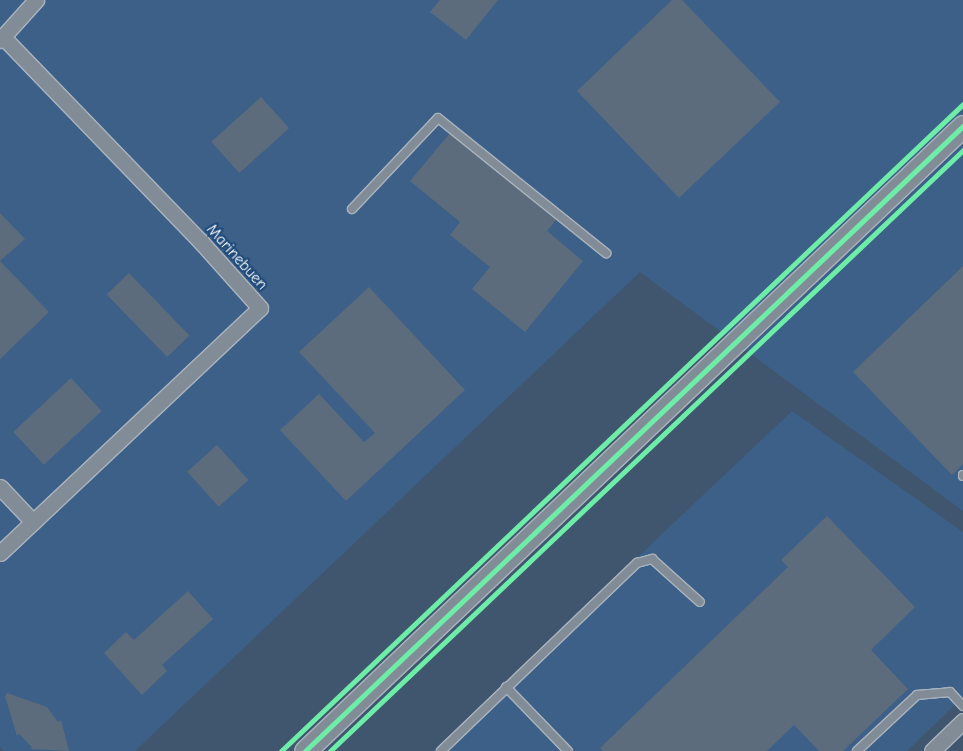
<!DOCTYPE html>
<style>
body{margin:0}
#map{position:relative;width:963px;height:751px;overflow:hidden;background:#40566e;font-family:"Comic Neue",sans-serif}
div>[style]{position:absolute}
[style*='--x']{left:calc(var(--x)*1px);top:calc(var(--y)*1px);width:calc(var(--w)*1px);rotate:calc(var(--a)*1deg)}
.built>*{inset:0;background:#3c6087}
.building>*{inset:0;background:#5c6c7d;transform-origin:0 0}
.roads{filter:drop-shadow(1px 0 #a9b3be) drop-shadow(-1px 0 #a9b3be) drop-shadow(0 1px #a9b3be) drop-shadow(0 -1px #a9b3be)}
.lane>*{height:8px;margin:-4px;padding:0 4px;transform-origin:4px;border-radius:4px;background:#818c97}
.street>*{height:15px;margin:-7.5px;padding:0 7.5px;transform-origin:7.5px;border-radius:7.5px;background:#818c97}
.secondary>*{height:21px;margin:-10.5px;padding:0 10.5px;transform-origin:10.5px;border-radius:10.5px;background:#818c97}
.cycleway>*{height:5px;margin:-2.5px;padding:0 2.5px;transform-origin:2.5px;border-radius:2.5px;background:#6deda7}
span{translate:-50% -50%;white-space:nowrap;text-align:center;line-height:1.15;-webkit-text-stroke:4.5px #1f4a7a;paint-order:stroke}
.street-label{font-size:16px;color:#fff}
</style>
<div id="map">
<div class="built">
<div style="clip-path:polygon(0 0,963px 0,963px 511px,640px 272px,135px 751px,4px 751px,0 747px)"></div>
<div style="clip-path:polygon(792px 411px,963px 532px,963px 697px,907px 751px,433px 751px)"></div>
</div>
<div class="building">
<div style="clip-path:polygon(440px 0,498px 0,466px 40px,430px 12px)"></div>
<div style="clip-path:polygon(672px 0,682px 0,780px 102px,679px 198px,577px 91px)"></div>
<div style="left:261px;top:97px;width:42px;height:67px;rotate:48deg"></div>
<div style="clip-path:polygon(450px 133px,556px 220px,547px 231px,583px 261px,525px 332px,472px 289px,490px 267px,450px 235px,460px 222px,410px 181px)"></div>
<div style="clip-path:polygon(0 213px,25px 239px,0 261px,49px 312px,0 359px)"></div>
<div style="clip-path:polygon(963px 266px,963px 464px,952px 475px,853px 372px)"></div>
<div style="left:129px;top:273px;width:87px;height:31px;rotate:46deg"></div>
<div style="clip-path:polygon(369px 287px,465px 390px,346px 501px,280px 430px,319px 394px,364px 442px,375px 433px,299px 352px)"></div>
<div style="left:71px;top:378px;width:45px;height:79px;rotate:47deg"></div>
<div style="left:217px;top:445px;width:47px;height:40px;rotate:48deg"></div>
<div style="clip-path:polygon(827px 516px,915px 607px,871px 650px,908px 689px,843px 751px,819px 751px,794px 725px,767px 751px,603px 751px,600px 748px,788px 567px,781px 560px)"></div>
<div style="clip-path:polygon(188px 591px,213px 619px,162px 665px,167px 671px,142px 695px,104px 653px,126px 632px,134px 640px)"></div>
<div style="clip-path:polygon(7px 693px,47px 707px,58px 722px,61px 720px,69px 751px,30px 749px,32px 747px,19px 734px,17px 736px,5px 696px)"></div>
</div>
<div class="roads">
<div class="lane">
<div style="--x:352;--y:209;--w:125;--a:-46.6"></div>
<div style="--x:438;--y:118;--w:216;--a:38.8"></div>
<div style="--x:963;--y:475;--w:1;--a:90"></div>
<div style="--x:506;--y:687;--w:89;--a:45.9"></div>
<div style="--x:441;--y:751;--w:272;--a:-43.8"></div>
<div style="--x:637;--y:563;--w:16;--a:-15"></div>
<div style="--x:652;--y:559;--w:64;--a:41.9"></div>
<div style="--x:857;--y:751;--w:82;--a:-43"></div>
<div style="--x:917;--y:695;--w:33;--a:-5"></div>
<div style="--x:950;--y:692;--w:19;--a:47"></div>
</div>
<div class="street">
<div style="--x:0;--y:40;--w:54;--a:-48"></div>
<div style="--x:0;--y:487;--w:48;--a:46.7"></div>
<div style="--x:0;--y:553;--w:357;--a:-43.3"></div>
<div style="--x:260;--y:308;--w:89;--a:-131.8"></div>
<div style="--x:201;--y:242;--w:285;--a:-134"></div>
<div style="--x:932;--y:751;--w:43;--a:-44.1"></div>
</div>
<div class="secondary">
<div style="--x:305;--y:751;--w:908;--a:-43.53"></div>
</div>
</div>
<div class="cycleway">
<div style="--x:281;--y:751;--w:940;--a:-43.49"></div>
<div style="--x:305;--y:751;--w:908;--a:-43.53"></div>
<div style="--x:330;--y:751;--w:873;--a:-43.51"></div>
</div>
<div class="street-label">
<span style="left:237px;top:257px;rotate:48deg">Marinebuen</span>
</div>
</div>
